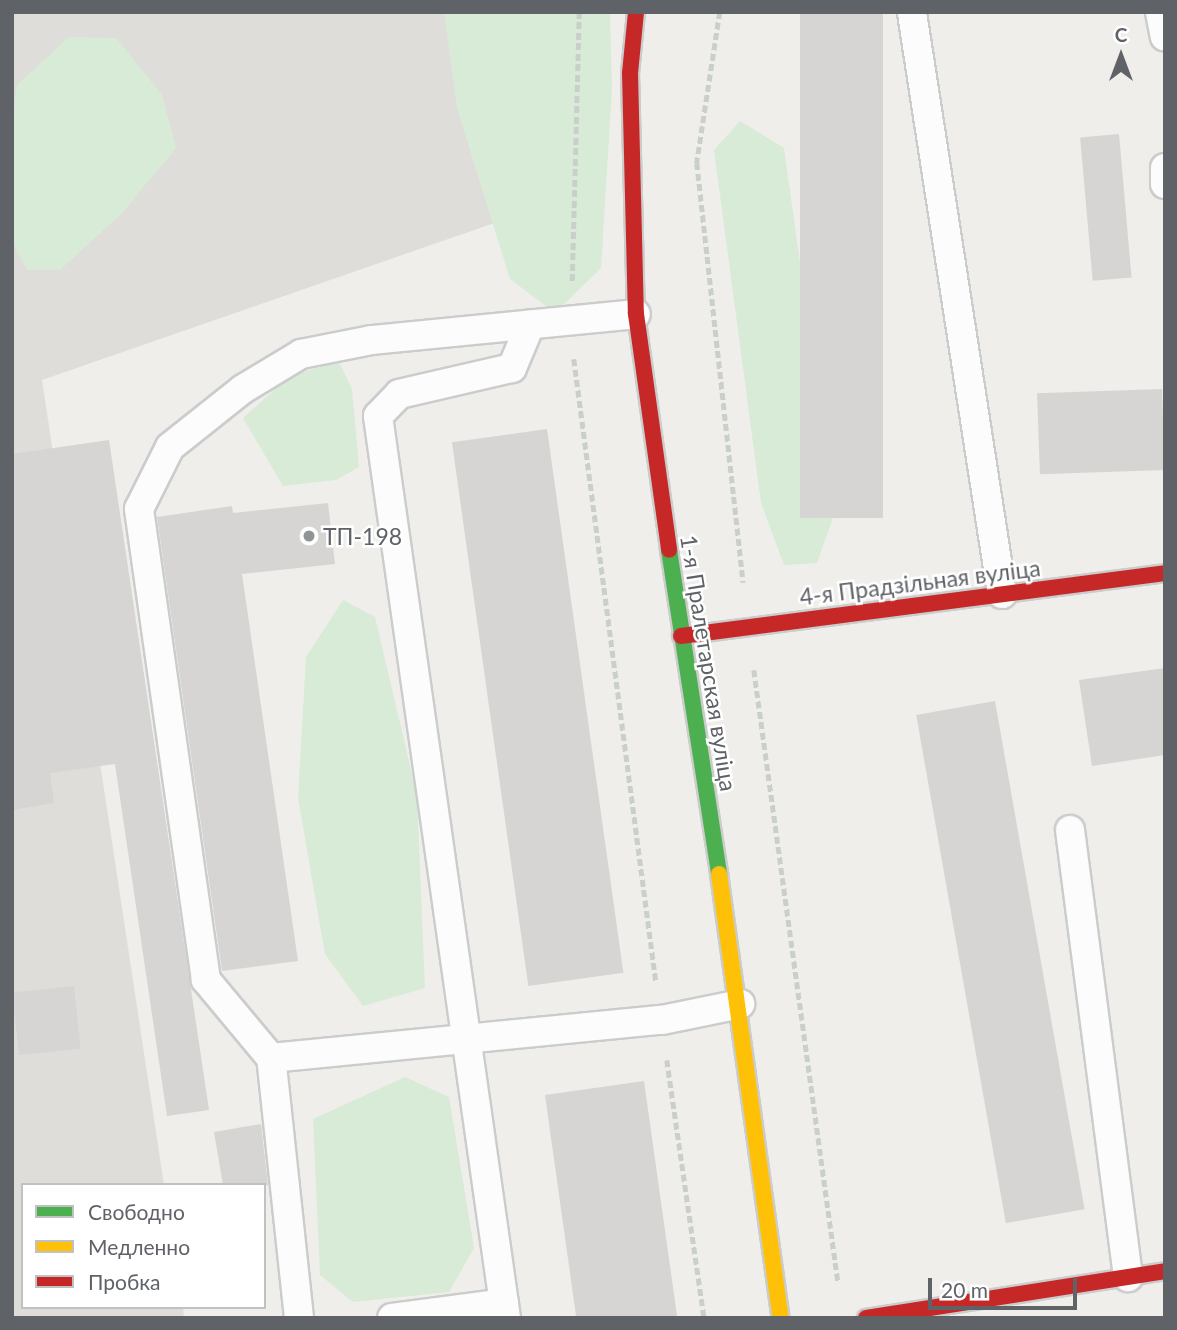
<!DOCTYPE html>
<meta charset="utf-8">
<style>
body{margin:0}
#map{position:relative;width:1177px;height:1330px;overflow:hidden;background:#efeeea;font-family:Lato,sans-serif}
div>[style]{position:absolute}
[style*='--x']{left:calc(var(--x)*1px);top:calc(var(--y)*1px);width:calc(var(--w)*1px);rotate:calc(var(--a)*1deg)}
.industrial>*{inset:0;background:#dfddda}
.green>*{inset:0;background:#d8ebd6}
.building>*{inset:0;background:#d6d5d3;transform-origin:0 0}
.path>*{height:4.5px;margin-top:-2.25px;transform-origin:0;background:repeating-linear-gradient(90deg,#cacfcc 0 7px,transparent 0 10.5px)}
.roads{filter:drop-shadow(2px 0 #cbcccc) drop-shadow(-2px 0 #cbcccc) drop-shadow(0 2px #cbcccc) drop-shadow(0 -2px #cbcccc)}
.lane>*{height:28px;margin:-14px;padding:0 14px;transform-origin:14px;border-radius:14px;background:#fdfcfc}
.fast>*{height:16px;margin:-8px;padding:0 8px;transform-origin:8px;border-radius:8px;background:#4caf50}
.slow>*{height:16px;margin:-8px;padding:0 8px;transform-origin:8px;border-radius:8px;background:#ffc107}
.jam>*{height:16px;margin:-8px;padding:0 8px;transform-origin:8px;border-radius:8px;background:#c62828}
.dots>*{width:19px;height:19px;translate:-50% -50%;box-sizing:border-box;border:4px solid #fff;border-radius:50%}
span{translate:-50% -50%;white-space:nowrap;text-align:center;line-height:1.15;-webkit-text-stroke:5px #fff;paint-order:stroke}
.poi-label{font-size:23px;color:#5f6368}
.left{translate:0 -50%;text-align:left}
.street-label{font-size:23px;color:#5f6368}
.frame{position:absolute;inset:0;border:14px solid #5f6368;pointer-events:none}
.legend{position:absolute;left:21px;top:1183px;width:245px;height:126px;box-sizing:border-box;background:#fff;border:2px solid #bfc1c3;margin:0;padding:9px 12px;list-style:none;font-size:21px;color:#5f6368}
.legend li{display:flex;align-items:center;gap:14px;height:35px}
.legend b{width:35px;border:2px solid #bfc1c3}
.north{position:absolute;left:1086px;top:21px;width:70px;height:70px;-webkit-text-stroke:5px #fff;paint-order:stroke;rotate:0deg;font-size:19px;font-weight:700;line-height:28px;text-align:center;color:#5f6368}
.north::after{content:'';display:block;margin:auto;width:24px;height:32px;background:#5f6368;clip-path:polygon(50% 0,100% 100%,50% 72%,0 100%)}
.scale{position:absolute;left:928px;top:1278px;width:149px;height:32px;box-sizing:border-box;border:4px solid #5f6368;border-top:0;padding-left:9px;font-size:21px;line-height:24px;white-space:nowrap;color:#5f6368;-webkit-text-stroke:5px #fff;paint-order:stroke}
</style>
<div id="map">
<div class="industrial">
<div style="clip-path:polygon(12px 12px,474px 12px,506px 219px,42px 380px,164px 1185px,23px 1185px,23px 1307px,183px 1307px,184px 1318px,12px 1318px)"></div>
</div>
<div class="green">
<div style="clip-path:polygon(444px 12px,610px 12px,612px 89px,601px 268px,555px 313px,510px 279px,457px 108px)"></div>
<div style="clip-path:polygon(69px 37px,116px 38px,162px 95px,176px 148px,121px 214px,60px 270px,27px 270px,12px 241px,12px 123px,17px 85px)"></div>
<div style="clip-path:polygon(740px 121px,784px 148px,835px 512px,817px 563px,784px 565px,761px 503px,714px 150px)"></div>
<div style="clip-path:polygon(339px 362px,352px 389px,359px 467px,336px 480px,283px 486px,243px 418px,291px 375px)"></div>
<div style="clip-path:polygon(343px 600px,375px 617px,417px 795px,425px 988px,363px 1006px,325px 954px,298px 798px,306px 657px)"></div>
<div style="clip-path:polygon(405px 1077px,449px 1097px,474px 1248px,449px 1292px,353px 1302px,320px 1275px,313px 1119px)"></div>
</div>
<div class="building">
<div style="left:800px;top:12px;width:83px;height:506px"></div>
<div style="left:1119px;top:134px;width:144px;height:39px;rotate:85deg"></div>
<div style="left:1162px;top:389px;width:81px;height:125px;rotate:88deg"></div>
<div style="left:547px;top:429px;width:549px;height:96px;rotate:82deg"></div>
<div style="clip-path:polygon(109px 440px,209px 1110px,167px 1116px,115px 764px,50px 773px,54px 803px,12px 810px,12px 454px)"></div>
<div style="clip-path:polygon(328px 503px,335px 564px,242px 574px,298px 961px,222px 971px,157px 517px,232px 506px,233px 513px)"></div>
<div style="clip-path:polygon(1165px 668px,1165px 755px,1092px 766px,1079px 680px)"></div>
<div style="left:995px;top:701px;width:516px;height:80px;rotate:80deg"></div>
<div style="left:74px;top:986px;width:63px;height:62px;rotate:84deg"></div>
<div style="left:644px;top:1081px;width:239px;height:100px;rotate:82deg"></div>
<div style="clip-path:polygon(261px 1124px,268px 1185px,223px 1185px,214px 1132px)"></div>
</div>
<div class="path">
<div style="--x:720;--y:12;--w:153;--a:98.7"></div>
<div style="--x:697;--y:163;--w:422;--a:83.7"></div>
<div style="--x:572;--y:281;--w:269;--a:-88.5"></div>
<div style="--x:574;--y:359;--w:628;--a:82.5"></div>
<div style="--x:754;--y:670;--w:618;--a:82.18"></div>
<div style="--x:667;--y:1060;--w:261;--a:81.8"></div>
</div>
<div class="roads">
<div class="lane">
<div style="--x:1160;--y:12;--w:25;--a:79"></div>
<div style="--x:912;--y:13;--w:588;--a:81.19"></div>
<div style="--x:1165;--y:168;--w:16;--a:90"></div>
<div style="--x:1070;--y:830;--w:451;--a:82.6"></div>
<div style="--x:271;--y:1058;--w:102;--a:-129.8"></div>
<div style="--x:206;--y:980;--w:476;--a:-98.1"></div>
<div style="--x:139;--y:509;--w:69;--a:-63.4"></div>
<div style="--x:170;--y:447;--w:93;--a:-38.5"></div>
<div style="--x:243;--y:389;--w:68;--a:-31.1"></div>
<div style="--x:301;--y:354;--w:72;--a:-11.2"></div>
<div style="--x:372;--y:340;--w:265;--a:-5.6"></div>
<div style="--x:299;--y:1318;--w:262;--a:-96.1"></div>
<div style="--x:271;--y:1058;--w:393;--a:-5.6"></div>
<div style="--x:662;--y:1020;--w:80;--a:-11.6"></div>
<div style="--x:392;--y:1318;--w:113;--a:-7.6"></div>
<div style="--x:506;--y:1318;--w:911;--a:-98.08"></div>
<div style="--x:378;--y:416;--w:30;--a:-46"></div>
<div style="--x:399;--y:394;--w:116;--a:-13"></div>
<div style="--x:512;--y:368;--w:47;--a:-67.3"></div>
</div>
<div class="fast">
<div style="--x:669;--y:550;--w:328;--a:81.2"></div>
</div>
<div class="slow">
<div style="--x:719;--y:874;--w:448;--a:82.1"></div>
</div>
<div class="jam">
<div style="--x:636;--y:12;--w:61;--a:95.6"></div>
<div style="--x:630;--y:73;--w:241;--a:88.6"></div>
<div style="--x:636;--y:314;--w:238;--a:82"></div>
<div style="--x:681;--y:636;--w:488;--a:-7.4"></div>
<div style="--x:866;--y:1318;--w:303;--a:-8.9"></div>
</div>
</div>
<div class="dots">
<div style="left:309px;top:536px;background:#919496"></div>
</div>
<div class="poi-label">
<span class="left" style="left:323px;top:536px">ТП-198</span>
</div>
<div class="street-label">
<span style="left:920px;top:582px;rotate:-7deg">4-я Прадзільная вуліца</span>
<span style="left:709px;top:663px;rotate:81deg">1-я Пралетарская вуліца</span>
</div>
<div class="frame"></div>
<ul class="legend">
<li><b style="height:9px;background:#4caf50"></b>Свободно</li>
<li><b style="height:9px;background:#ffc107"></b>Медленно</li>
<li><b style="height:9px;background:#c62828"></b>Пробка</li>
</ul>
<div class="north">С</div>
<div class="scale">20 m</div>
</div>
